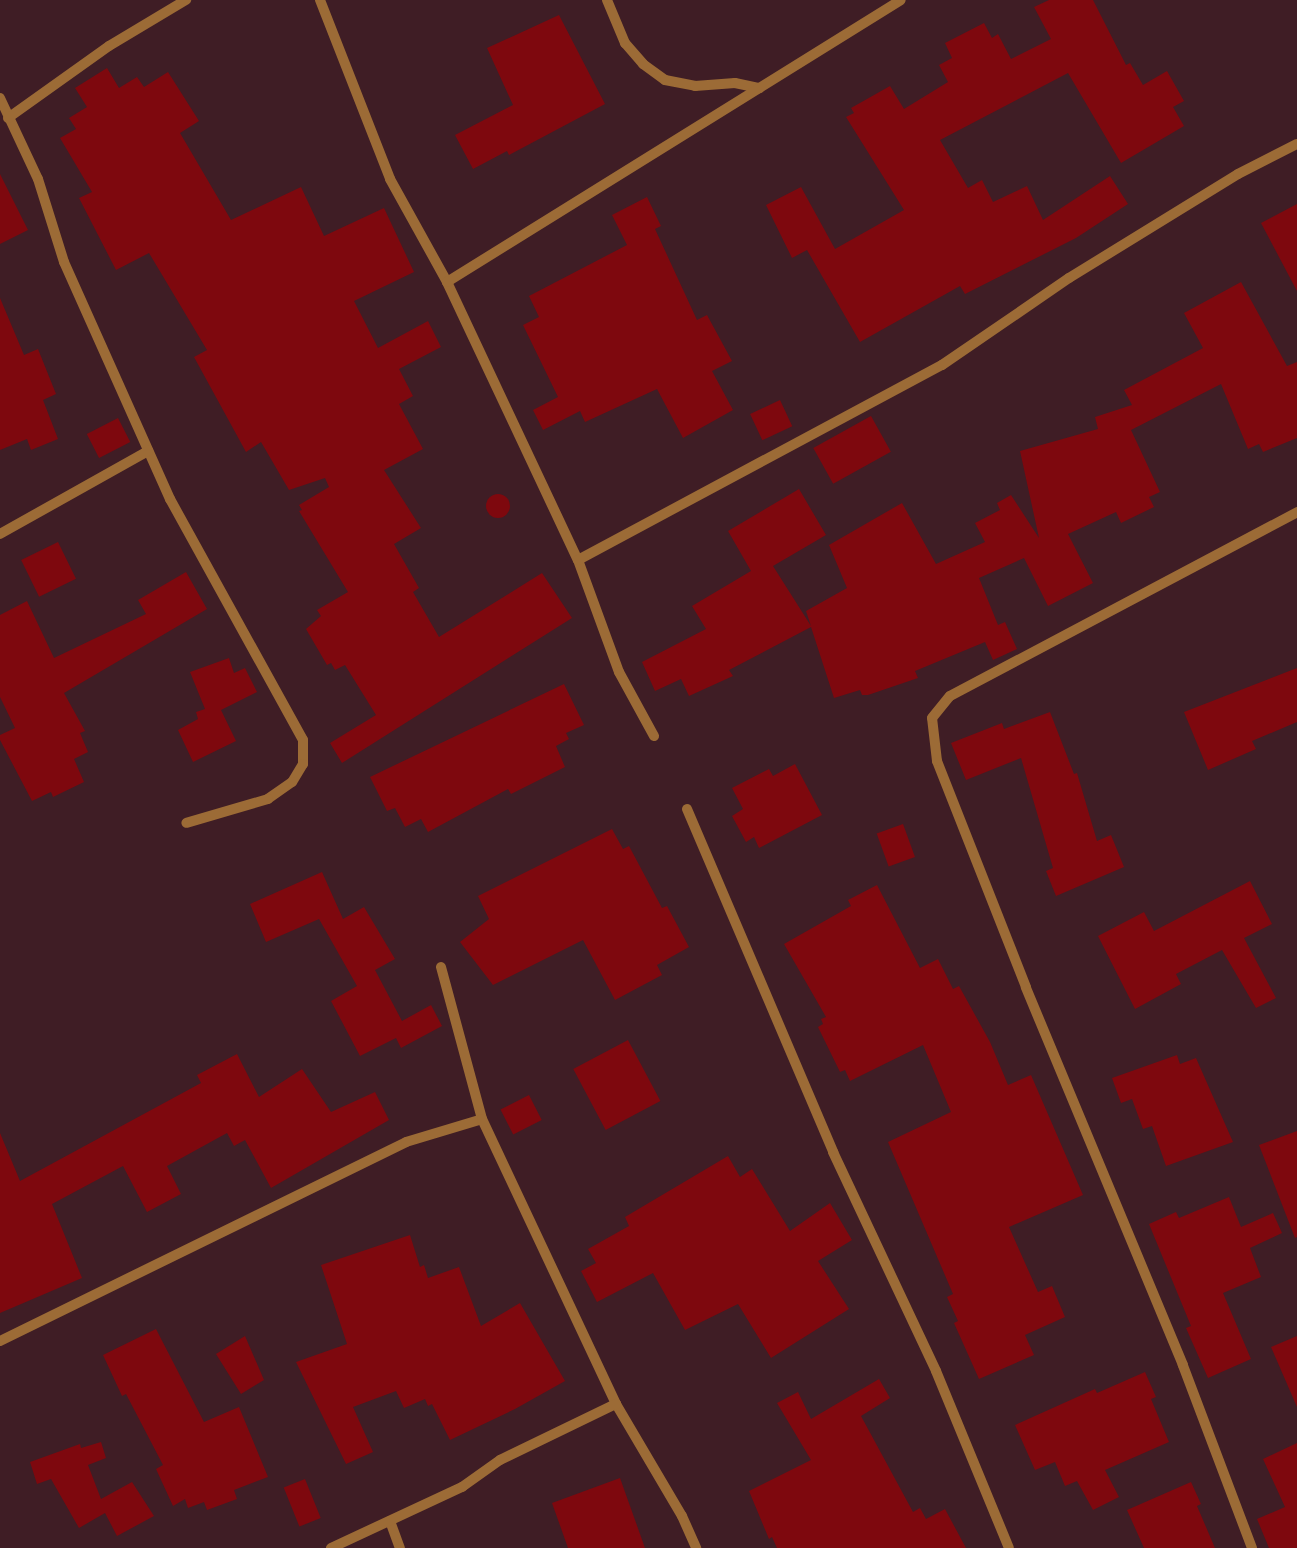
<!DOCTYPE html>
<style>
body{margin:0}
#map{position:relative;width:1297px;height:1548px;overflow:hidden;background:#3f1d25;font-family:"IBM Plex Sans",sans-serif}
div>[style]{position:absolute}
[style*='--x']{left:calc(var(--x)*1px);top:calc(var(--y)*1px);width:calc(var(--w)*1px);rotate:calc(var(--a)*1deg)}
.building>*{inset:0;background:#7e080e;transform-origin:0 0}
.round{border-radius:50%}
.minor>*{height:10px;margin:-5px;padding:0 5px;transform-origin:5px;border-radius:5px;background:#9c6b36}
span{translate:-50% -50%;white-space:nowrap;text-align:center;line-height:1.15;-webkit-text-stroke:4.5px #1c0d10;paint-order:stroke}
</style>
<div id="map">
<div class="building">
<div style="clip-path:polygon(1049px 0,1093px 0,1126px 65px,1130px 63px,1143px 85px,1167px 71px,1184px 101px,1173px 107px,1184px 126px,1121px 163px,1068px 73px,940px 140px,968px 188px,982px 180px,993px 202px,1027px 186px,1043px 220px,1110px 176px,1128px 204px,1076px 238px,965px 294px,960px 286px,860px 342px,807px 250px,792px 258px,766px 205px,801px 187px,835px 249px,904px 210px,846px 117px,854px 113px,851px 108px,890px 86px,904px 109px,948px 82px,939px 65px,952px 58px,945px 43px,984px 23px,992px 38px,998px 34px,1011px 59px,1051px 39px,1034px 7px)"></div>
<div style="clip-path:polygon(559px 15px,605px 104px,509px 155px,507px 151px,473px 169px,455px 135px,513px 105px,487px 48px)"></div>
<div style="clip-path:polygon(107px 68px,119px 88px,137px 77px,144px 87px,168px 72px,199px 121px,180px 133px,231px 220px,301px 187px,324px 236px,384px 208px,414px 272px,354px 301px,378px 348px,428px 321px,441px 347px,399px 369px,413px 396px,399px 404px,423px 449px,384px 470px,421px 528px,394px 544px,419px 588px,413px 592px,439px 637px,542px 573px,572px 618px,342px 763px,330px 743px,376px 715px,345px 665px,335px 670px,331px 663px,327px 665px,306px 629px,321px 616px,317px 610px,348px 592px,299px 511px,302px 510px,299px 505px,329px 487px,325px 478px,289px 490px,261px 442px,246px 452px,194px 357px,207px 350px,149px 253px,116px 270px,79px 198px,92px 192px,60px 138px,76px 129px,69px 118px,87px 107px,75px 88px)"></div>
<div style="clip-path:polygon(0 174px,28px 230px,0 244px)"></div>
<div style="clip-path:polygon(647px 197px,661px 226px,655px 229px,697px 320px,707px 315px,732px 361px,712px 371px,733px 410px,683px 438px,657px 389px,585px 422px,580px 411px,543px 430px,533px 410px,558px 397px,523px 325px,539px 317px,529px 296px,627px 245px,612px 215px)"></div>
<div style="clip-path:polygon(1297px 204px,1297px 291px,1261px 223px)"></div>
<div style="clip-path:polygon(1241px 282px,1287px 366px,1297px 362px,1297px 438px,1263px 452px,1259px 444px,1248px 449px,1221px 384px,1131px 430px,1160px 492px,1149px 497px,1154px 507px,1121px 523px,1116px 512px,1068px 534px,1093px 583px,1048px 606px,1024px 558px,979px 578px,998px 625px,1005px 622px,1017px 649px,993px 660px,985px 642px,915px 671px,918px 678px,868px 695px,862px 695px,860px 690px,834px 698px,811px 627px,729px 670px,733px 676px,689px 696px,681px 679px,655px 691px,642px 662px,706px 629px,692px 606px,751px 571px,728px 531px,799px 489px,826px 535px,773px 566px,811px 626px,806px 611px,847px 588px,829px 545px,902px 503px,936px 564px,985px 542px,975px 523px,1000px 510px,997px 503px,1011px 495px,1039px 538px,1020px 451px,1098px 429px,1095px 417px,1132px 405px,1124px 390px,1203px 348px,1184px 313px)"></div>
<div style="clip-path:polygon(0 298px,24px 355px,38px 349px,56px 394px,43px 400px,58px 439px,31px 450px,27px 439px,0 450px)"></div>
<div style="left:780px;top:400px;width:29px;height:33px;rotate:65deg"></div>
<div style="left:871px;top:416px;width:41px;height:66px;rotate:61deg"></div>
<div style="left:118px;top:418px;width:27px;height:35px;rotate:63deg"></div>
<div class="round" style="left:486px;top:494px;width:24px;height:24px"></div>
<div style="left:58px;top:542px;width:41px;height:41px;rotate:64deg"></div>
<div style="clip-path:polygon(186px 572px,207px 609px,64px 693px,85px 731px,80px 733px,88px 752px,74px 759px,84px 782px,53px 797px,51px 792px,32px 801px,0 740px,0 735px,15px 728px,0 697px,0 615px,27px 601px,54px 658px,146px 614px,138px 600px)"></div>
<div style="clip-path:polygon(229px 658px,234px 673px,245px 668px,257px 692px,221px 710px,236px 741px,193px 762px,178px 730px,198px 719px,196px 712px,205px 709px,190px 672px)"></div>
<div style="clip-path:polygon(1297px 668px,1297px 722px,1252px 741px,1256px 749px,1208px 770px,1184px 712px)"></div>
<div style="clip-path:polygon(564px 684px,584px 725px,566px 733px,569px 739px,556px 746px,565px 767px,511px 794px,508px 789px,428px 832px,421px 819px,405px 827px,395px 808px,387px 811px,370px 777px)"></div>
<div style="clip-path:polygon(1050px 712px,1074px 774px,1077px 773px,1097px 841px,1111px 835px,1124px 867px,1056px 896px,1046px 871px,1053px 868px,1021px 758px,966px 780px,951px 743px,1002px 723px,1004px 729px)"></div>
<div style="clip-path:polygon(795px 764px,822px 815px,759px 848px,754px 837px,746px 842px,732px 816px,743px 809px,732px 788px,769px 769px,773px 776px)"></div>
<div style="left:903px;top:824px;width:35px;height:28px;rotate:70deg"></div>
<div style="clip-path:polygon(612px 829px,623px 849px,629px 846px,662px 908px,667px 906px,689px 947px,657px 965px,662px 975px,615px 1000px,583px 940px,493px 985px,460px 942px,489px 919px,478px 896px)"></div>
<div style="clip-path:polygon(322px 872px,343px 919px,364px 907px,395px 959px,375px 970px,402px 1021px,431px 1005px,442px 1026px,401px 1048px,396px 1038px,360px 1056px,331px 1001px,357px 986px,319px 919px,266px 942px,250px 904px)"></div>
<div style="clip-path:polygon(1250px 881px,1272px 924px,1244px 938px,1276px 998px,1256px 1008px,1222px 950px,1176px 974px,1181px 984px,1135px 1009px,1098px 936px,1144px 912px,1154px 931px)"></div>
<div style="clip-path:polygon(877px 885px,920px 968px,938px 959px,953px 989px,959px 986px,990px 1042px,1008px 1085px,1031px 1075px,1083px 1195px,1009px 1227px,1038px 1292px,1052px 1286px,1065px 1317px,1025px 1335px,1034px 1355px,979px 1379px,954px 1323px,958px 1321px,947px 1297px,953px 1294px,888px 1142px,951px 1112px,923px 1045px,850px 1081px,845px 1070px,840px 1072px,818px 1027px,823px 1024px,821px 1019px,826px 1017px,784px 944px,851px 906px,848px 900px)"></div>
<div style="left:628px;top:1040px;width:69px;height:62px;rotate:62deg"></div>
<div style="clip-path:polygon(237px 1054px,259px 1097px,302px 1069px,331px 1112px,375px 1092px,389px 1120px,271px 1188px,245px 1140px,234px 1146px,227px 1133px,167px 1166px,181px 1194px,147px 1212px,123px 1166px,52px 1204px,82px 1278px,0 1313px,0 1133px,20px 1181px,201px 1083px,197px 1075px)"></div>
<div style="clip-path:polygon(1177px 1055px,1180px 1064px,1196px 1058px,1233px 1142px,1166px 1166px,1152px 1126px,1143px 1129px,1132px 1099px,1121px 1103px,1112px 1078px)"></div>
<div style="left:529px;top:1095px;width:28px;height:32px;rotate:63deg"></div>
<div style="clip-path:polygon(1297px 1131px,1297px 1237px,1295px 1238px,1259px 1145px)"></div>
<div style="clip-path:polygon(728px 1156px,740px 1177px,752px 1169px,790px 1231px,830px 1203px,852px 1240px,818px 1261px,849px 1309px,771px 1358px,738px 1304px,685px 1330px,653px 1273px,597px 1302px,581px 1271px,596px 1263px,588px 1249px,629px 1226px,625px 1217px)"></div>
<div style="clip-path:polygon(1229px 1197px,1241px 1227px,1273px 1213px,1282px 1233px,1250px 1248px,1261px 1277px,1223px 1293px,1251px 1359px,1208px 1378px,1186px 1328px,1191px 1326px,1149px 1224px,1176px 1212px,1179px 1218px)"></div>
<div style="clip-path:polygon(410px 1235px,420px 1267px,424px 1265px,428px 1278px,459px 1267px,481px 1326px,520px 1303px,565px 1381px,515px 1409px,450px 1440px,432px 1404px,428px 1406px,425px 1399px,404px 1408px,396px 1391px,353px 1407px,373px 1452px,346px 1464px,296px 1362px,347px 1344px,321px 1265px)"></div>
<div style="clip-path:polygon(156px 1329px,204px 1422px,239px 1407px,268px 1477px,234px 1490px,237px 1499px,207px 1510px,204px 1502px,188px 1508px,185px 1499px,173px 1506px,156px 1469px,163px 1465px,126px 1394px,122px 1396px,103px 1355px)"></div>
<div style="clip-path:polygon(245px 1336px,264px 1380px,241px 1394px,216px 1354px)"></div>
<div style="clip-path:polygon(1297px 1336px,1297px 1407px,1271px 1347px)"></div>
<div style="clip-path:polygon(1145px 1372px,1156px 1397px,1151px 1399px,1169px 1442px,1105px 1470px,1119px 1497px,1093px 1510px,1077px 1481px,1065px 1486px,1055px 1462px,1035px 1470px,1015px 1425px,1095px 1389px,1097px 1393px)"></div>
<div style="clip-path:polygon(879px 1379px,890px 1398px,861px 1416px,913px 1512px,920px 1508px,926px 1519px,945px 1509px,966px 1548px,777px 1548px,772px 1537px,769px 1539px,749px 1491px,811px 1460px,777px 1403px,798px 1392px,811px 1419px)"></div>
<div style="clip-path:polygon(101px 1442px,106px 1458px,88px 1465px,101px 1499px,132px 1482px,154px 1516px,117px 1536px,105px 1513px,79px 1528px,51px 1479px,37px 1484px,30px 1462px,80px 1444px,81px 1448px)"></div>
<div style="clip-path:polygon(1297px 1443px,1297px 1548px,1269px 1548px,1257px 1519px,1285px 1507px,1263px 1459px)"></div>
<div style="clip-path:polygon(620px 1478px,645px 1548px,568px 1548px,552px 1503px)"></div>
<div style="left:305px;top:1479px;width:42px;height:23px;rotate:68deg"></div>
<div style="clip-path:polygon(1191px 1482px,1201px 1504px,1197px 1506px,1215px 1548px,1144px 1548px,1127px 1510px)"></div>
</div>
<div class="minor">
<div style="--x:320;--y:0;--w:192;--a:68.6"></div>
<div style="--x:390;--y:179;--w:118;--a:61"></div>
<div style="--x:447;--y:282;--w:307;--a:64.8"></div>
<div style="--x:578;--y:560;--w:119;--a:69.9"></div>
<div style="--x:619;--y:672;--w:73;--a:61.3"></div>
<div style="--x:607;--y:0;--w:47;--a:67.3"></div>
<div style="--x:625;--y:43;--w:28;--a:49"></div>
<div style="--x:643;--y:64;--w:27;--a:36"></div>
<div style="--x:665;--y:80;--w:31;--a:11"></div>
<div style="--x:695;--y:86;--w:40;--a:-4.3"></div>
<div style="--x:735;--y:83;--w:25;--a:12"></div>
<div style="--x:0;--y:98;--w:89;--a:64.9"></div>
<div style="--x:38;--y:179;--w:87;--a:72.6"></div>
<div style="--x:64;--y:262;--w:260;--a:65.9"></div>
<div style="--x:170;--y:499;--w:275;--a:61.1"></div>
<div style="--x:303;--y:740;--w:24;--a:90"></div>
<div style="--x:303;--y:764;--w:21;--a:121"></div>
<div style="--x:292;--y:782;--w:29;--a:145"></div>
<div style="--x:268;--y:799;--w:85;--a:163.7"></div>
<div style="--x:8;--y:118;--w:124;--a:-35.5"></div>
<div style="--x:109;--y:46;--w:90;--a:-30.9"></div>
<div style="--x:447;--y:282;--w:534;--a:-31.85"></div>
<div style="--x:0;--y:534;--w:170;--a:-29.3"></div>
<div style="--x:578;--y:560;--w:413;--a:-28.2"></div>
<div style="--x:942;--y:365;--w:154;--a:-34.4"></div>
<div style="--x:1069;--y:278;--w:198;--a:-31.6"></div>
<div style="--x:1238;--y:174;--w:66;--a:-27"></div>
<div style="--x:687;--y:809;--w:373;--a:66.9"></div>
<div style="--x:833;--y:1152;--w:242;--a:64.8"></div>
<div style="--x:936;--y:1371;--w:191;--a:67.6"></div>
<div style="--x:441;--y:967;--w:157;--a:74.9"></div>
<div style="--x:0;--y:1341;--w:452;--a:-26.1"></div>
<div style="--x:406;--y:1142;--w:79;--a:-16.8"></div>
<div style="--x:482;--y:1119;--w:315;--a:64.8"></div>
<div style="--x:616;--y:1404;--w:130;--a:59.5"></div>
<div style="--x:682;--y:1516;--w:35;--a:66"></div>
<div style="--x:390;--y:1521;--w:29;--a:70"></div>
<div style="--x:331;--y:1548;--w:145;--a:-25"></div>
<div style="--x:462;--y:1487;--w:47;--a:-35.4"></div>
<div style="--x:500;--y:1460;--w:129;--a:-25.8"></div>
<div style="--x:1252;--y:1548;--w:196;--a:-110.7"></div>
<div style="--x:1183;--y:1365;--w:409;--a:-112.6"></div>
<div style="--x:1026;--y:987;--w:243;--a:-111.5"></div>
<div style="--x:937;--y:761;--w:43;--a:-96.6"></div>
<div style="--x:932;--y:718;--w:28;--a:-51"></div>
<div style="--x:950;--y:696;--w:393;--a:-27.9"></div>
</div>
</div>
